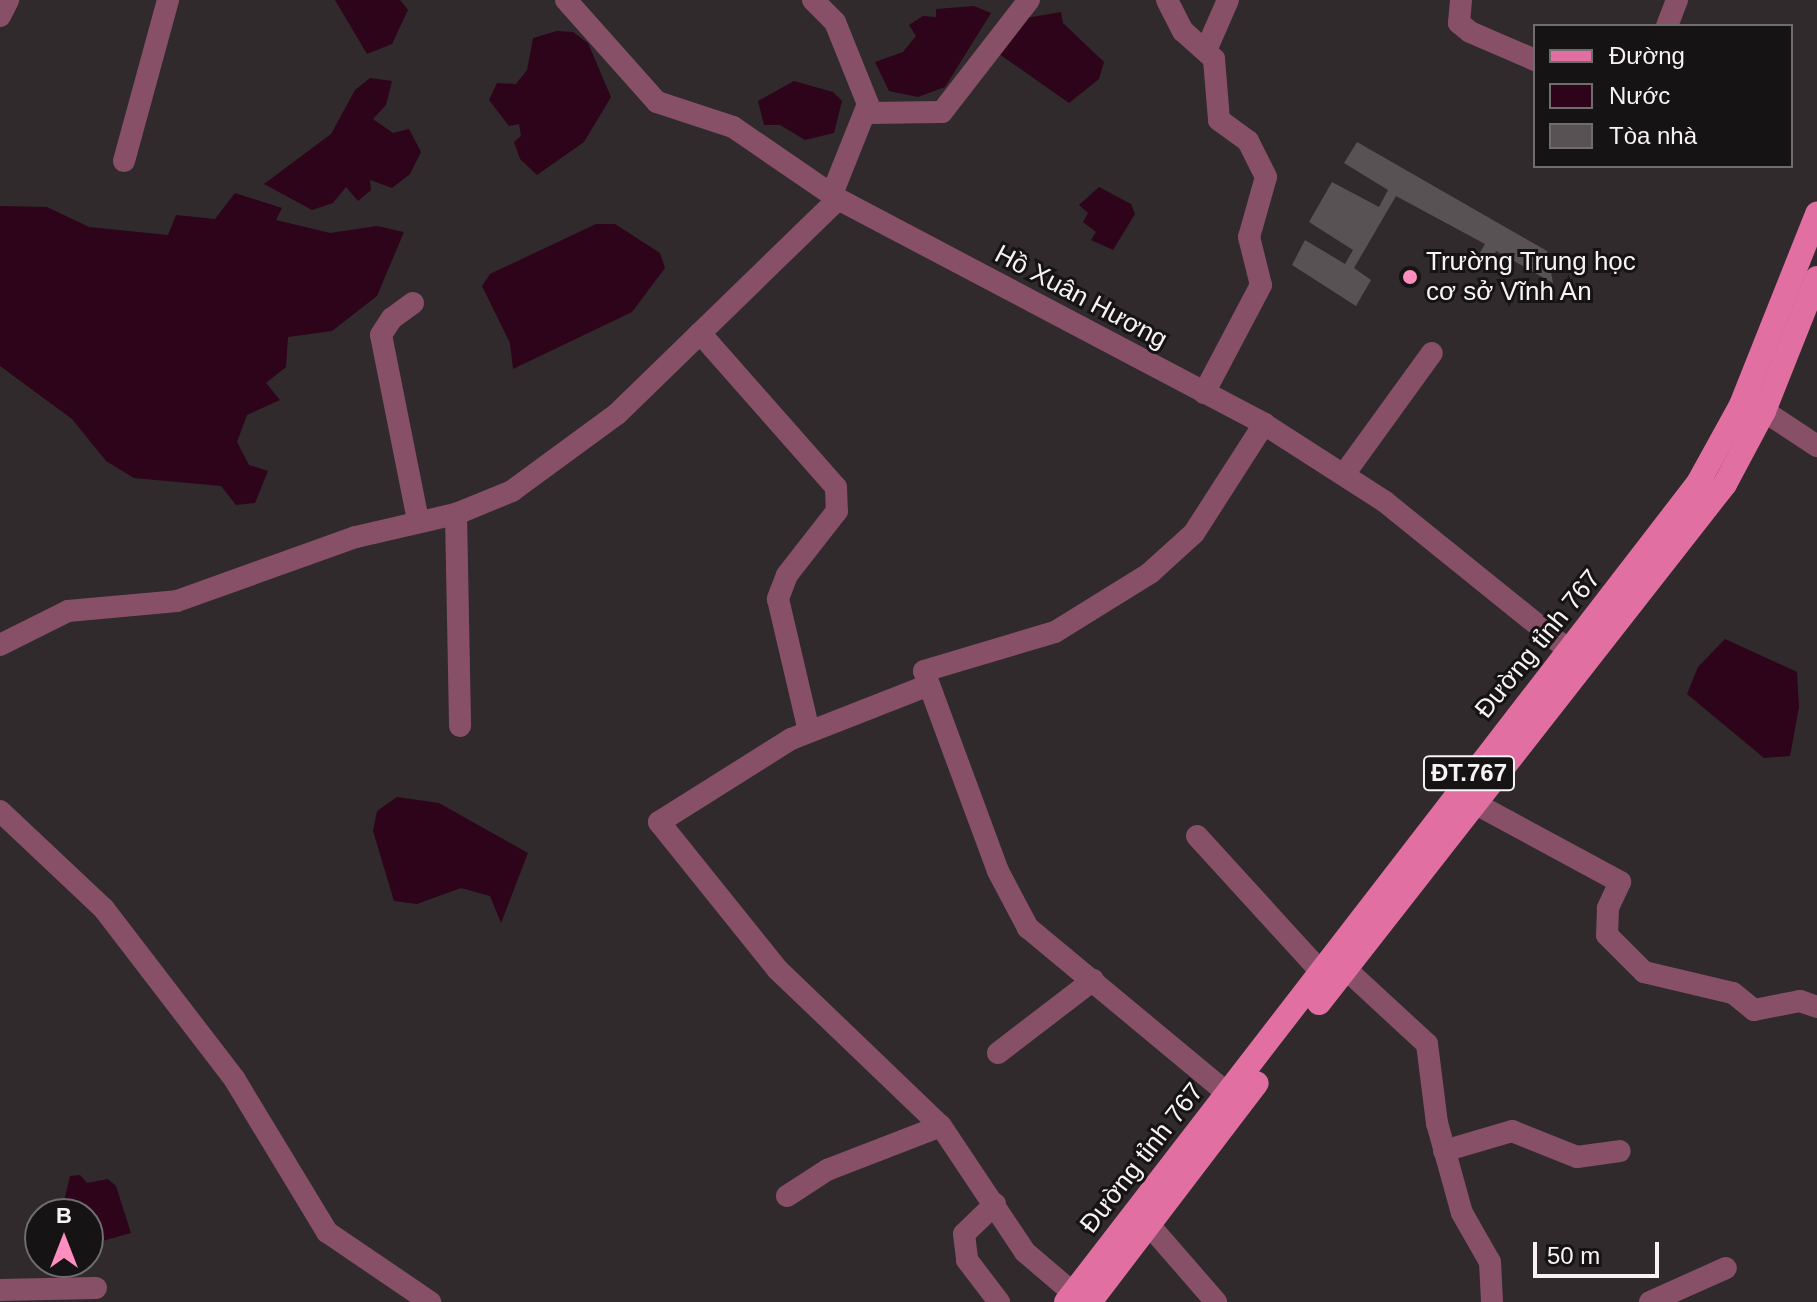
<!DOCTYPE html>
<meta charset="utf-8">
<style>
body{margin:0}
#map{position:relative;width:1817px;height:1302px;overflow:hidden;background:#302a2c;font-family:Helvetica,sans-serif}
div>[style]{position:absolute}
[style*='--x']{left:calc(var(--x)*1px);top:calc(var(--y)*1px);width:calc(var(--w)*1px);rotate:calc(var(--a)*1deg)}
.water>*{inset:0;background:#2d0419}
.building>*{inset:0;background:#585254}
.minor>*{height:22px;margin:-11px;padding:0 11px;transform-origin:11px;border-radius:11px;background:#885067}
.major>*{height:24px;margin:-12px;padding:0 12px;transform-origin:12px;border-radius:12px;background:#e26fa2}
.dots>*{width:22px;height:22px;translate:-50% -50%;box-sizing:border-box;border:4px solid #161314;border-radius:50%}
span{translate:-50% -50%;white-space:nowrap;text-align:center;line-height:1.15;-webkit-text-stroke:6px #161314;paint-order:stroke}
.shield-label span{padding:2px 6px;background:#161314;border:2px solid;border-radius:6px;-webkit-text-stroke-width:0}
.shield-label{font-size:24px;color:#f7f3f4;font-weight:700}
.poi-label{font-size:26px;color:#f7f3f4}
.left{translate:0 -50%;text-align:left}
.street-label{font-size:26px;color:#f7f3f4}
.legend{position:absolute;left:1533px;top:24px;width:260px;height:144px;box-sizing:border-box;background:#161314;border:2px solid #706d6e;margin:0;padding:10px 14px;list-style:none;font-size:24px;color:#f7f3f4}
.legend li{display:flex;align-items:center;gap:16px;height:40px}
.legend b{width:40px;border:2px solid #706d6e}
.north{position:absolute;left:24px;top:1198px;width:80px;height:80px;box-sizing:border-box;background:#161314;border:2px solid #706d6e;border-radius:50%;rotate:0deg;font-size:22px;font-weight:700;line-height:32px;text-align:center;color:#f7f3f4}
.north::after{content:'';display:block;margin:auto;width:28px;height:36px;background:#fe8ebe;clip-path:polygon(50% 0,100% 100%,50% 72%,0 100%)}
.scale{position:absolute;left:1533px;top:1242px;width:126px;height:36px;box-sizing:border-box;border:4px solid #f7f3f4;border-top:0;padding-left:10px;font-size:24px;line-height:28px;white-space:nowrap;color:#f7f3f4;-webkit-text-stroke:6px #161314;paint-order:stroke}
</style>
<div id="map">
<div class="water">
<div style="clip-path:polygon(335px 0,400px 0,408px 10px,392px 44px,367px 54px)"></div>
<div style="clip-path:polygon(974px 6px,991px 13px,945px 87px,918px 97px,889px 91px,875px 62px,903px 52px,916px 36px,909px 25px,923px 16px,936px 17px,936px 9px)"></div>
<div style="clip-path:polygon(1061px 12px,1063px 23px,1104px 62px,1099px 79px,1069px 103px,995px 51px,1014px 20px)"></div>
<div style="clip-path:polygon(557px 31px,573px 32px,588px 43px,611px 97px,584px 142px,537px 175px,520px 159px,514px 142px,521px 136px,519px 124px,509px 126px,489px 100px,497px 83px,516px 84px,527px 70px,533px 38px)"></div>
<div style="clip-path:polygon(370px 78px,392px 81px,386px 105px,373px 119px,393px 133px,409px 129px,421px 152px,410px 174px,392px 188px,370px 180px,371px 190px,358px 201px,346px 187px,333px 203px,312px 210px,264px 184px,331px 134px,355px 90px)"></div>
<div style="clip-path:polygon(794px 81px,833px 92px,842px 101px,834px 133px,805px 140px,780px 125px,764px 125px,758px 101px)"></div>
<div style="clip-path:polygon(1099px 187px,1131px 204px,1135px 214px,1113px 250px,1091px 240px,1096px 232px,1083px 222px,1088px 213px,1079px 205px)"></div>
<div style="clip-path:polygon(235px 193px,282px 208px,276px 220px,330px 233px,377px 226px,404px 232px,377px 296px,332px 331px,288px 337px,286px 367px,266px 383px,280px 400px,247px 415px,237px 442px,249px 465px,268px 471px,255px 503px,236px 505px,221px 486px,134px 478px,106px 461px,72px 419px,0 366px,0 206px,47px 207px,89px 227px,168px 235px,176px 215px,215px 219px)"></div>
<div style="clip-path:polygon(596px 224px,615px 224px,660px 253px,665px 268px,632px 312px,513px 369px,510px 343px,482px 286px,490px 274px)"></div>
<div style="clip-path:polygon(1725px 639px,1797px 672px,1799px 707px,1790px 756px,1764px 758px,1687px 694px,1698px 667px)"></div>
<div style="clip-path:polygon(397px 797px,439px 803px,528px 853px,501px 923px,490px 896px,461px 888px,417px 904px,394px 901px,373px 831px,377px 811px)"></div>
<div style="clip-path:polygon(80px 1175px,87px 1183px,108px 1179px,116px 1186px,131px 1233px,88px 1245px,88px 1214px,61px 1214px,70px 1176px)"></div>
</div>
<div class="building">
<div style="clip-path:polygon(1357px 142px,1547px 251px,1553px 283px,1496px 251px,1491px 264px,1477px 258px,1485px 244px,1396px 196px,1354px 268px,1371px 280px,1356px 306px,1292px 265px,1305px 240px,1345px 264px,1353px 250px,1309px 222px,1332px 182px,1379px 207px,1388px 190px,1344px 163px)"></div>
</div>
<div class="minor">
<div style="--x:566;--y:0;--w:137;--a:48.3"></div>
<div style="--x:657;--y:102;--w:80;--a:18.2"></div>
<div style="--x:733;--y:127;--w:127;--a:34.4"></div>
<div style="--x:838;--y:199;--w:482;--a:27.8"></div>
<div style="--x:1264;--y:424;--w:143;--a:32.7"></div>
<div style="--x:1384;--y:501;--w:240;--a:38.9"></div>
<div style="--x:813;--y:0;--w:31;--a:45"></div>
<div style="--x:835;--y:22;--w:88;--a:68.1"></div>
<div style="--x:868;--y:104;--w:97;--a:111.8"></div>
<div style="--x:1167;--y:0;--w:35;--a:63"></div>
<div style="--x:1183;--y:31;--w:42;--a:42.1"></div>
<div style="--x:1214;--y:59;--w:61;--a:85.3"></div>
<div style="--x:1219;--y:120;--w:36;--a:36"></div>
<div style="--x:1248;--y:141;--w:40;--a:63.4"></div>
<div style="--x:1266;--y:177;--w:62;--a:105.8"></div>
<div style="--x:1249;--y:237;--w:49;--a:76"></div>
<div style="--x:1261;--y:285;--w:122;--a:117.8"></div>
<div style="--x:1461;--y:0;--w:23;--a:95"></div>
<div style="--x:1459;--y:23;--w:14;--a:39"></div>
<div style="--x:1470;--y:32;--w:71;--a:23.3"></div>
<div style="--x:0;--y:16;--w:18;--a:-63"></div>
<div style="--x:1667;--y:26;--w:28;--a:-69"></div>
<div style="--x:1207;--y:48;--w:52;--a:-66.4"></div>
<div style="--x:868;--y:113;--w:74;--a:-0.8"></div>
<div style="--x:942;--y:112;--w:142;--a:-52.2"></div>
<div style="--x:124;--y:161;--w:167;--a:-74.7"></div>
<div style="--x:413;--y:303;--w:26;--a:144"></div>
<div style="--x:392;--y:318;--w:20;--a:123"></div>
<div style="--x:381;--y:335;--w:189;--a:78.7"></div>
<div style="--x:700;--y:333;--w:205;--a:48.6"></div>
<div style="--x:836;--y:487;--w:24;--a:88"></div>
<div style="--x:837;--y:511;--w:81;--a:128"></div>
<div style="--x:787;--y:575;--w:26;--a:111"></div>
<div style="--x:778;--y:599;--w:136;--a:76.8"></div>
<div style="--x:1764;--y:411;--w:64;--a:33.4"></div>
<div style="--x:1345;--y:473;--w:148;--a:-54.1"></div>
<div style="--x:456;--y:514;--w:212;--a:88.9"></div>
<div style="--x:0;--y:645;--w:76;--a:-26.6"></div>
<div style="--x:68;--y:611;--w:109;--a:-5.2"></div>
<div style="--x:177;--y:601;--w:190;--a:-19.7"></div>
<div style="--x:356;--y:537;--w:103;--a:-13"></div>
<div style="--x:456;--y:514;--w:61;--a:-22.3"></div>
<div style="--x:512;--y:491;--w:130;--a:-36.3"></div>
<div style="--x:617;--y:414;--w:308;--a:-44.2"></div>
<div style="--x:929;--y:685;--w:148;--a:158.6"></div>
<div style="--x:791;--y:739;--w:156;--a:147.8"></div>
<div style="--x:659;--y:822;--w:189;--a:51.2"></div>
<div style="--x:777;--y:969;--w:227;--a:43.8"></div>
<div style="--x:941;--y:1126;--w:151;--a:56.3"></div>
<div style="--x:1025;--y:1252;--w:63;--a:40.5"></div>
<div style="--x:1476;--y:804;--w:164;--a:28.4"></div>
<div style="--x:1620;--y:882;--w:29;--a:115"></div>
<div style="--x:1608;--y:908;--w:27;--a:92"></div>
<div style="--x:1607;--y:935;--w:52;--a:45"></div>
<div style="--x:1644;--y:972;--w:91;--a:13.3"></div>
<div style="--x:1733;--y:993;--w:27;--a:39"></div>
<div style="--x:1754;--y:1010;--w:47;--a:-11.1"></div>
<div style="--x:1800;--y:1001;--w:18;--a:19"></div>
<div style="--x:0;--y:811;--w:143;--a:43.3"></div>
<div style="--x:104;--y:909;--w:215;--a:52.5"></div>
<div style="--x:235;--y:1080;--w:178;--a:58.8"></div>
<div style="--x:327;--y:1232;--w:125;--a:34.2"></div>
<div style="--x:1197;--y:836;--w:187;--a:47.6"></div>
<div style="--x:1349;--y:972;--w:106;--a:42.7"></div>
<div style="--x:1427;--y:1044;--w:80;--a:82.8"></div>
<div style="--x:1437;--y:1123;--w:93;--a:74.5"></div>
<div style="--x:1462;--y:1213;--w:56;--a:60.3"></div>
<div style="--x:1490;--y:1262;--w:40;--a:87.1"></div>
<div style="--x:998;--y:1053;--w:120;--a:-37.5"></div>
<div style="--x:1227;--y:1093;--w:259;--a:-140.3"></div>
<div style="--x:1028;--y:928;--w:64;--a:-117.8"></div>
<div style="--x:998;--y:871;--w:213;--a:-110.3"></div>
<div style="--x:924;--y:671;--w:137;--a:-16.6"></div>
<div style="--x:1055;--y:632;--w:112;--a:-31.8"></div>
<div style="--x:1150;--y:573;--w:59;--a:-42.3"></div>
<div style="--x:1194;--y:533;--w:130;--a:-57.3"></div>
<div style="--x:1444;--y:1151;--w:71;--a:-16.4"></div>
<div style="--x:1512;--y:1131;--w:70;--a:21.8"></div>
<div style="--x:1577;--y:1157;--w:43;--a:-7.9"></div>
<div style="--x:787;--y:1196;--w:48;--a:-33"></div>
<div style="--x:827;--y:1170;--w:122;--a:-21.1"></div>
<div style="--x:995;--y:1204;--w:43;--a:135.9"></div>
<div style="--x:964;--y:1234;--w:26;--a:83"></div>
<div style="--x:967;--y:1260;--w:53;--a:52.7"></div>
<div style="--x:1150;--y:1226;--w:101;--a:49"></div>
<div style="--x:0;--y:1290;--w:96;--a:-1.2"></div>
<div style="--x:1650;--y:1302;--w:83;--a:-24.1"></div>
</div>
<div class="major">
<div style="--x:1319;--y:1003;--w:659;--a:-51.96"></div>
<div style="--x:1725;--y:484;--w:83;--a:-61.9"></div>
<div style="--x:1764;--y:411;--w:143;--a:-68.3"></div>
<div style="--x:1066;--y:1302;--w:1034;--a:-52.34"></div>
<div style="--x:1698;--y:483;--w:89;--a:-61.1"></div>
<div style="--x:1741;--y:405;--w:206;--a:-68.3"></div>
<div style="--x:1090;--y:1302;--w:275;--a:-52.7"></div>
</div>
<div class="dots">
<div style="left:1410px;top:277px;background:#fe8ebe"></div>
</div>
<div class="shield-label">
<span style="left:1469px;top:773px">ĐT.767</span>
</div>
<div class="poi-label">
<span class="left" style="left:1426px;top:277px">Trường Trung học<br>cơ sở Vĩnh An</span>
</div>
<div class="street-label">
<span style="left:1081px;top:297px;rotate:28deg">Hồ Xuân Hương</span>
<span style="left:1538px;top:644px;rotate:-51deg">Đường tỉnh 767</span>
<span style="left:1142px;top:1158px;rotate:-52deg">Đường tỉnh 767</span>
</div>
<ul class="legend">
<li><b style="height:10px;background:#e26fa2"></b>Đường</li>
<li><b style="height:22px;background:#2d0419"></b>Nước</li>
<li><b style="height:22px;background:#585254"></b>Tòa nhà</li>
</ul>
<div class="north">B</div>
<div class="scale">50 m</div>
</div>
